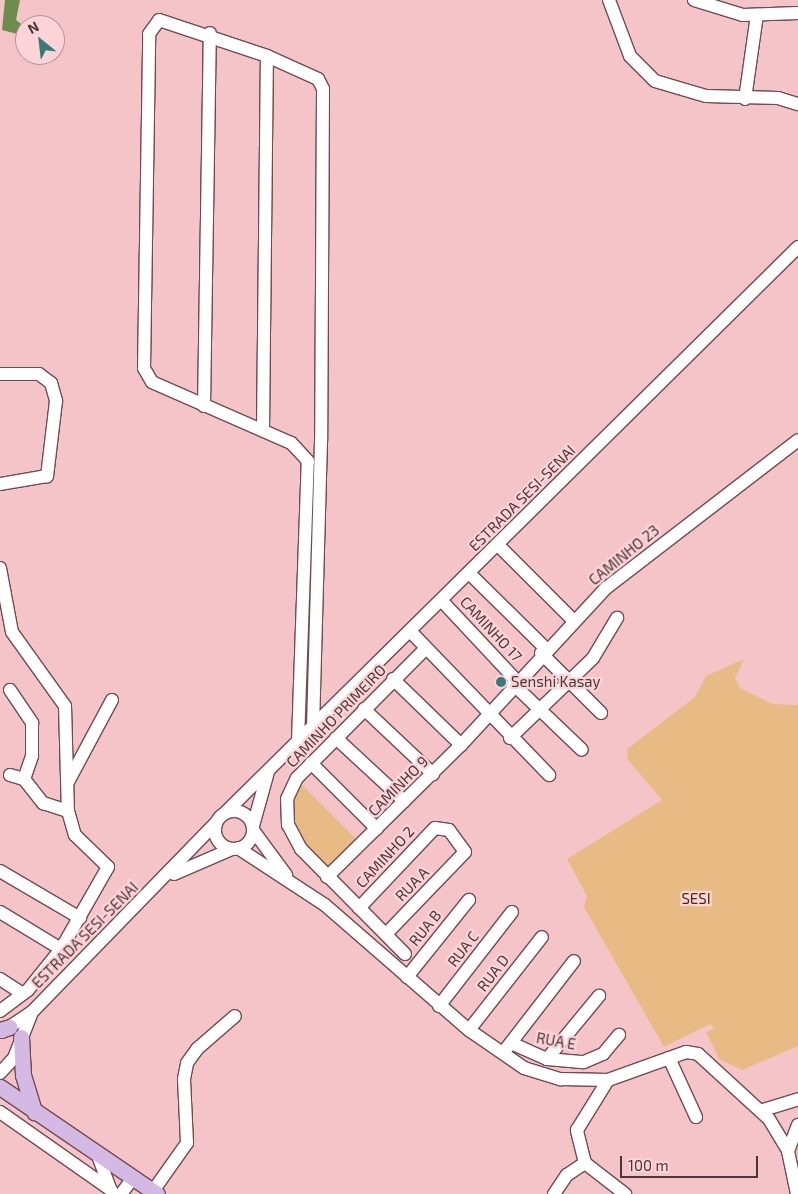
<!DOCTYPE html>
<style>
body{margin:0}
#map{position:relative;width:798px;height:1194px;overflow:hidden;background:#f5c4c9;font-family:"Exo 2",sans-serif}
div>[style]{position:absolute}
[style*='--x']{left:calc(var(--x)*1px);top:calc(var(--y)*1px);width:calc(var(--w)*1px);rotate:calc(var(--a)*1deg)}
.green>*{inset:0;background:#e8bb84}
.water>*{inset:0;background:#6c8d4e}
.roads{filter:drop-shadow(1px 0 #734a4f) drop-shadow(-1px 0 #734a4f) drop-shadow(0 1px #734a4f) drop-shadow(0 -1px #734a4f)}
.minor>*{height:12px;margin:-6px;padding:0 6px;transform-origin:6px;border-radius:6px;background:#fff}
.minor>.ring{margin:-6px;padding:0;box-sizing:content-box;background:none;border:12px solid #fff;border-radius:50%}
.major>*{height:15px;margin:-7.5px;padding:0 7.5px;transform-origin:7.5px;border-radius:7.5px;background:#d3b9e3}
.dots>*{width:14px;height:14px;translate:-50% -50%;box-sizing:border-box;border:2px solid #fcd4d8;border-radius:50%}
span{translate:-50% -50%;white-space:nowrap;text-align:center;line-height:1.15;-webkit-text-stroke:4.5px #fcd4d8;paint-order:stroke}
.street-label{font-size:15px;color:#4a3739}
.poi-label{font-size:15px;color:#4a3739}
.left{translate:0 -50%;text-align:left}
.park-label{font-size:15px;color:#412c11}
.north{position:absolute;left:15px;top:15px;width:50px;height:50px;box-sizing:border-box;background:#fcd4d8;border:1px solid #b59598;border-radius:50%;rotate:331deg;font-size:14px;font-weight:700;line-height:20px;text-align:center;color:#4a3739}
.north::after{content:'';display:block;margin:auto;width:18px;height:22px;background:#327b77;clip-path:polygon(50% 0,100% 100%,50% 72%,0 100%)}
.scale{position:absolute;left:620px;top:1156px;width:138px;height:22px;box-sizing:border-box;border:2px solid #4a3739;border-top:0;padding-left:6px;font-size:15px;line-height:18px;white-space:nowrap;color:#4a3739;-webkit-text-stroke:4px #fcd4d8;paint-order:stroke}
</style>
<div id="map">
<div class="green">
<div style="clip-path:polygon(744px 659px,735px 678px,740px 688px,773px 704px,798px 705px,798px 1046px,742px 1070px,719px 1059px,706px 1032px,714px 1029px,710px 1024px,664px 1047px,584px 907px,587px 896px,567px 859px,662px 800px,628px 760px,627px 749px,695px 697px,706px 676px)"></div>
<div style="clip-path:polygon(301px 784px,358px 841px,327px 872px,294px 836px,292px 801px)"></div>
</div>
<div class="water">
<div style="clip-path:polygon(5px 0,20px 0,16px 20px,25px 27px,25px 36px,2px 30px)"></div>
</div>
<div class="roads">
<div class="minor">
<div style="--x:609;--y:0;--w:60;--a:69.4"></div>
<div style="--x:630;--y:56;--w:35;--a:45"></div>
<div style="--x:655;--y:81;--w:53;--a:16.4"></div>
<div style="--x:706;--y:96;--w:72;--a:1.6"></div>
<div style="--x:778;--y:98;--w:21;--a:17"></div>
<div style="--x:694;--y:0;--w:51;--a:17"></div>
<div style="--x:743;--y:15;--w:55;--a:-2.1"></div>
<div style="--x:745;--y:99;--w:85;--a:-81.9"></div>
<div style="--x:0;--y:374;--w:39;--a:0"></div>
<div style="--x:39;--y:374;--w:15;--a:37"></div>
<div style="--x:51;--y:383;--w:19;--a:74"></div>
<div style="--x:56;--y:401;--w:76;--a:96.8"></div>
<div style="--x:47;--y:476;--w:48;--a:170.3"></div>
<div style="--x:204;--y:406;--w:373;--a:-89.1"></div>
<div style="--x:263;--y:430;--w:374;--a:-89.4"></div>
<div style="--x:498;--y:545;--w:106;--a:45"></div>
<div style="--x:0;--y:568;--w:65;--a:79.4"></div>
<div style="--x:12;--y:632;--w:91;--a:54.4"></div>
<div style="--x:65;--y:706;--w:105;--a:88.4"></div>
<div style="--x:68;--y:811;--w:25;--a:74"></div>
<div style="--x:75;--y:835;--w:46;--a:44.1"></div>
<div style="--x:108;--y:867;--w:95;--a:119.8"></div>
<div style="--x:61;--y:949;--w:53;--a:128.8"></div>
<div style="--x:28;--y:990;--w:35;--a:143"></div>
<div style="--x:469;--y:573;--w:108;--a:44.6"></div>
<div style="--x:442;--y:601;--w:108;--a:46.9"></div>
<div style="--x:411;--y:632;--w:199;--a:46"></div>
<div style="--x:541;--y:653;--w:85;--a:45"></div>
<div style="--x:393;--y:679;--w:95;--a:44.1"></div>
<div style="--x:513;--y:684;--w:95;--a:43.7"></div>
<div style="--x:10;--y:690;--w:40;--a:56"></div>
<div style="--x:32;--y:723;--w:33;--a:90"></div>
<div style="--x:32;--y:756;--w:24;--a:109"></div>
<div style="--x:364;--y:709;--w:95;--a:43.3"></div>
<div style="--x:336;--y:738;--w:93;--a:42.8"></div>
<div style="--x:510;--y:738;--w:115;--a:-43.9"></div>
<div style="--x:593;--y:658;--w:47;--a:-59"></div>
<div style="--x:298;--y:741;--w:280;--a:-88"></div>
<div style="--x:308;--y:461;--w:25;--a:-133"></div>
<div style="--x:291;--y:443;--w:152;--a:-156.3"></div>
<div style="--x:152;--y:382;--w:16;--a:-120"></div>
<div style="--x:144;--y:368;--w:334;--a:-89.1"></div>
<div style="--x:149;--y:34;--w:17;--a:-54"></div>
<div style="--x:159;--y:20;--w:114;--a:18.4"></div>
<div style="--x:267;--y:56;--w:56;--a:24.3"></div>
<div style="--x:318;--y:79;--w:11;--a:63"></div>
<div style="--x:323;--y:89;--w:352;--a:90.3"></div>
<div style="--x:321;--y:441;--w:286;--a:91.6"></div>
<div style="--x:311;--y:763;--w:93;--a:45"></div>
<div style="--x:10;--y:775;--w:15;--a:16"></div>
<div style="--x:24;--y:779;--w:31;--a:52"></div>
<div style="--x:43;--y:803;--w:26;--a:18"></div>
<div style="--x:68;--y:782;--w:93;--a:-61.8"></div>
<div class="ring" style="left:215px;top:811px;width:26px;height:26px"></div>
<div style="--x:226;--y:812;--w:804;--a:-44.65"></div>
<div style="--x:253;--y:826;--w:56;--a:-74.5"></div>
<div style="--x:253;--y:830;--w:56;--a:53.7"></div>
<div style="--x:238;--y:848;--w:104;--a:33.2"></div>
<div style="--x:325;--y:905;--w:191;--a:41"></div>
<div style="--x:469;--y:1030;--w:67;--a:34.6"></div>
<div style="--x:524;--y:1068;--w:39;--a:17"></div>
<div style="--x:561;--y:1079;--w:47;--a:1.2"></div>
<div style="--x:608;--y:1080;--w:83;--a:-19.7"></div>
<div style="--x:686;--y:1052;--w:12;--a:9"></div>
<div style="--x:698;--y:1054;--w:96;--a:42.5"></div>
<div style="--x:769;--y:1119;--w:37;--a:59"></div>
<div style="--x:788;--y:1151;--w:44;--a:78.2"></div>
<div style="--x:0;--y:871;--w:93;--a:30.4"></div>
<div style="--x:174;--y:874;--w:63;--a:-23.3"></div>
<div style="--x:327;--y:877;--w:188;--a:-44.6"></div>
<div style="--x:461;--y:745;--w:214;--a:-47.3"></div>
<div style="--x:606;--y:588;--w:242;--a:-37.6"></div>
<div style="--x:359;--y:908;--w:110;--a:-46.5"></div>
<div style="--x:435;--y:828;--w:14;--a:8"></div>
<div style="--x:449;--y:830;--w:27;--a:54"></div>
<div style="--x:465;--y:852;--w:114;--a:133.9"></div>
<div style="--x:0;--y:912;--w:71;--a:31.2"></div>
<div style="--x:405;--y:954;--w:148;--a:-134.7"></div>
<div style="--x:301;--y:849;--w:27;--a:-118"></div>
<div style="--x:288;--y:825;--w:26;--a:-92"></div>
<div style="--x:287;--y:799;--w:23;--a:-65"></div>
<div style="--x:297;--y:778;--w:183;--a:-45.2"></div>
<div style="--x:407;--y:977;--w:99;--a:-51.2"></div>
<div style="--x:0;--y:979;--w:27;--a:33"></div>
<div style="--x:439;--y:1006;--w:119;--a:-52.2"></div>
<div style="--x:469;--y:1030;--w:118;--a:-51.9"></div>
<div style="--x:2;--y:1032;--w:36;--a:-34"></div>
<div style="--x:32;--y:1012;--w:264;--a:-45.8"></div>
<div style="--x:511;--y:1043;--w:39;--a:24"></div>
<div style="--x:547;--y:1059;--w:37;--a:5"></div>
<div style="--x:584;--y:1062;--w:21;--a:-23"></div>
<div style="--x:603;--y:1054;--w:25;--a:-50"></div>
<div style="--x:506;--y:1049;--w:111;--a:-52.3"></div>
<div style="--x:669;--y:1058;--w:65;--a:65.4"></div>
<div style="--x:547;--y:1059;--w:82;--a:-50.5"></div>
<div style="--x:0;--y:1073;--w:21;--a:-47"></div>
<div style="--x:14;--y:1058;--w:49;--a:-68.6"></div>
<div style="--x:763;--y:1110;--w:37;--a:-17"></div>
<div style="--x:0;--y:1112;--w:136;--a:35.1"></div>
<div style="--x:788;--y:1151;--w:28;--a:-69"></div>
<div style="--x:97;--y:1153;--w:40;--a:69.8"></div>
<div style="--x:585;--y:1163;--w:34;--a:-104"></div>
<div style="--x:577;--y:1130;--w:59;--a:-58.2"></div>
<div style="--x:585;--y:1163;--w:51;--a:37.8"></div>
<div style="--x:153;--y:1191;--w:59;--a:-54.7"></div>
<div style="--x:187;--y:1143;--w:64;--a:-92.7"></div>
<div style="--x:184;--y:1079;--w:16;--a:-79"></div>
<div style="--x:187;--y:1063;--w:17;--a:-54"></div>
<div style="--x:197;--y:1049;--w:50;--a:-41"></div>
<div style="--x:121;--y:1194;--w:20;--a:-53"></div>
<div style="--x:554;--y:1194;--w:23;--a:-56"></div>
<div style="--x:567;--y:1175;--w:22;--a:-34"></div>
</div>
<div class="major">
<div style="--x:0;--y:1030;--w:10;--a:-17"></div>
<div style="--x:21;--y:1037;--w:38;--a:87"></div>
<div style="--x:23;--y:1075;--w:39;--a:73"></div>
<div style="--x:0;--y:1087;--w:190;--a:34.3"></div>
</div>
</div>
<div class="dots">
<div style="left:501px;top:682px;background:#327b77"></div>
</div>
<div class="street-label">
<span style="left:522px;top:498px;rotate:-45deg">ESTRADA SESI-SENAI</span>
<span style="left:624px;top:555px;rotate:-39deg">CAMINHO 23</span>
<span style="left:491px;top:629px;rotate:47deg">CAMINHO 17</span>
<span style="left:336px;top:716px;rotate:-46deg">CAMINHO PRIMEIRO</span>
<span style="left:398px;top:786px;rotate:-45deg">CAMINHO 9</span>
<span style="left:385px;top:857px;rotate:-47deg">CAMINHO 2</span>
<span style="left:412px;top:884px;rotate:-46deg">RUA A</span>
<span style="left:425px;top:928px;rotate:-51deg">RUA B</span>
<span style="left:85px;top:935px;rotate:-45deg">ESTRADA SESI-SENAI</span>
<span style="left:463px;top:949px;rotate:-52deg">RUA C</span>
<span style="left:493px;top:973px;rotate:-52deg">RUA D</span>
<span style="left:556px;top:1041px;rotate:10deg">RUA E</span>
</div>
<div class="poi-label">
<span class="left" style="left:511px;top:682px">Senshi Kasay</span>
</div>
<div class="park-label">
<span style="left:696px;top:899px">SESI</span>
</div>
<div class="north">N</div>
<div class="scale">100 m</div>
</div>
